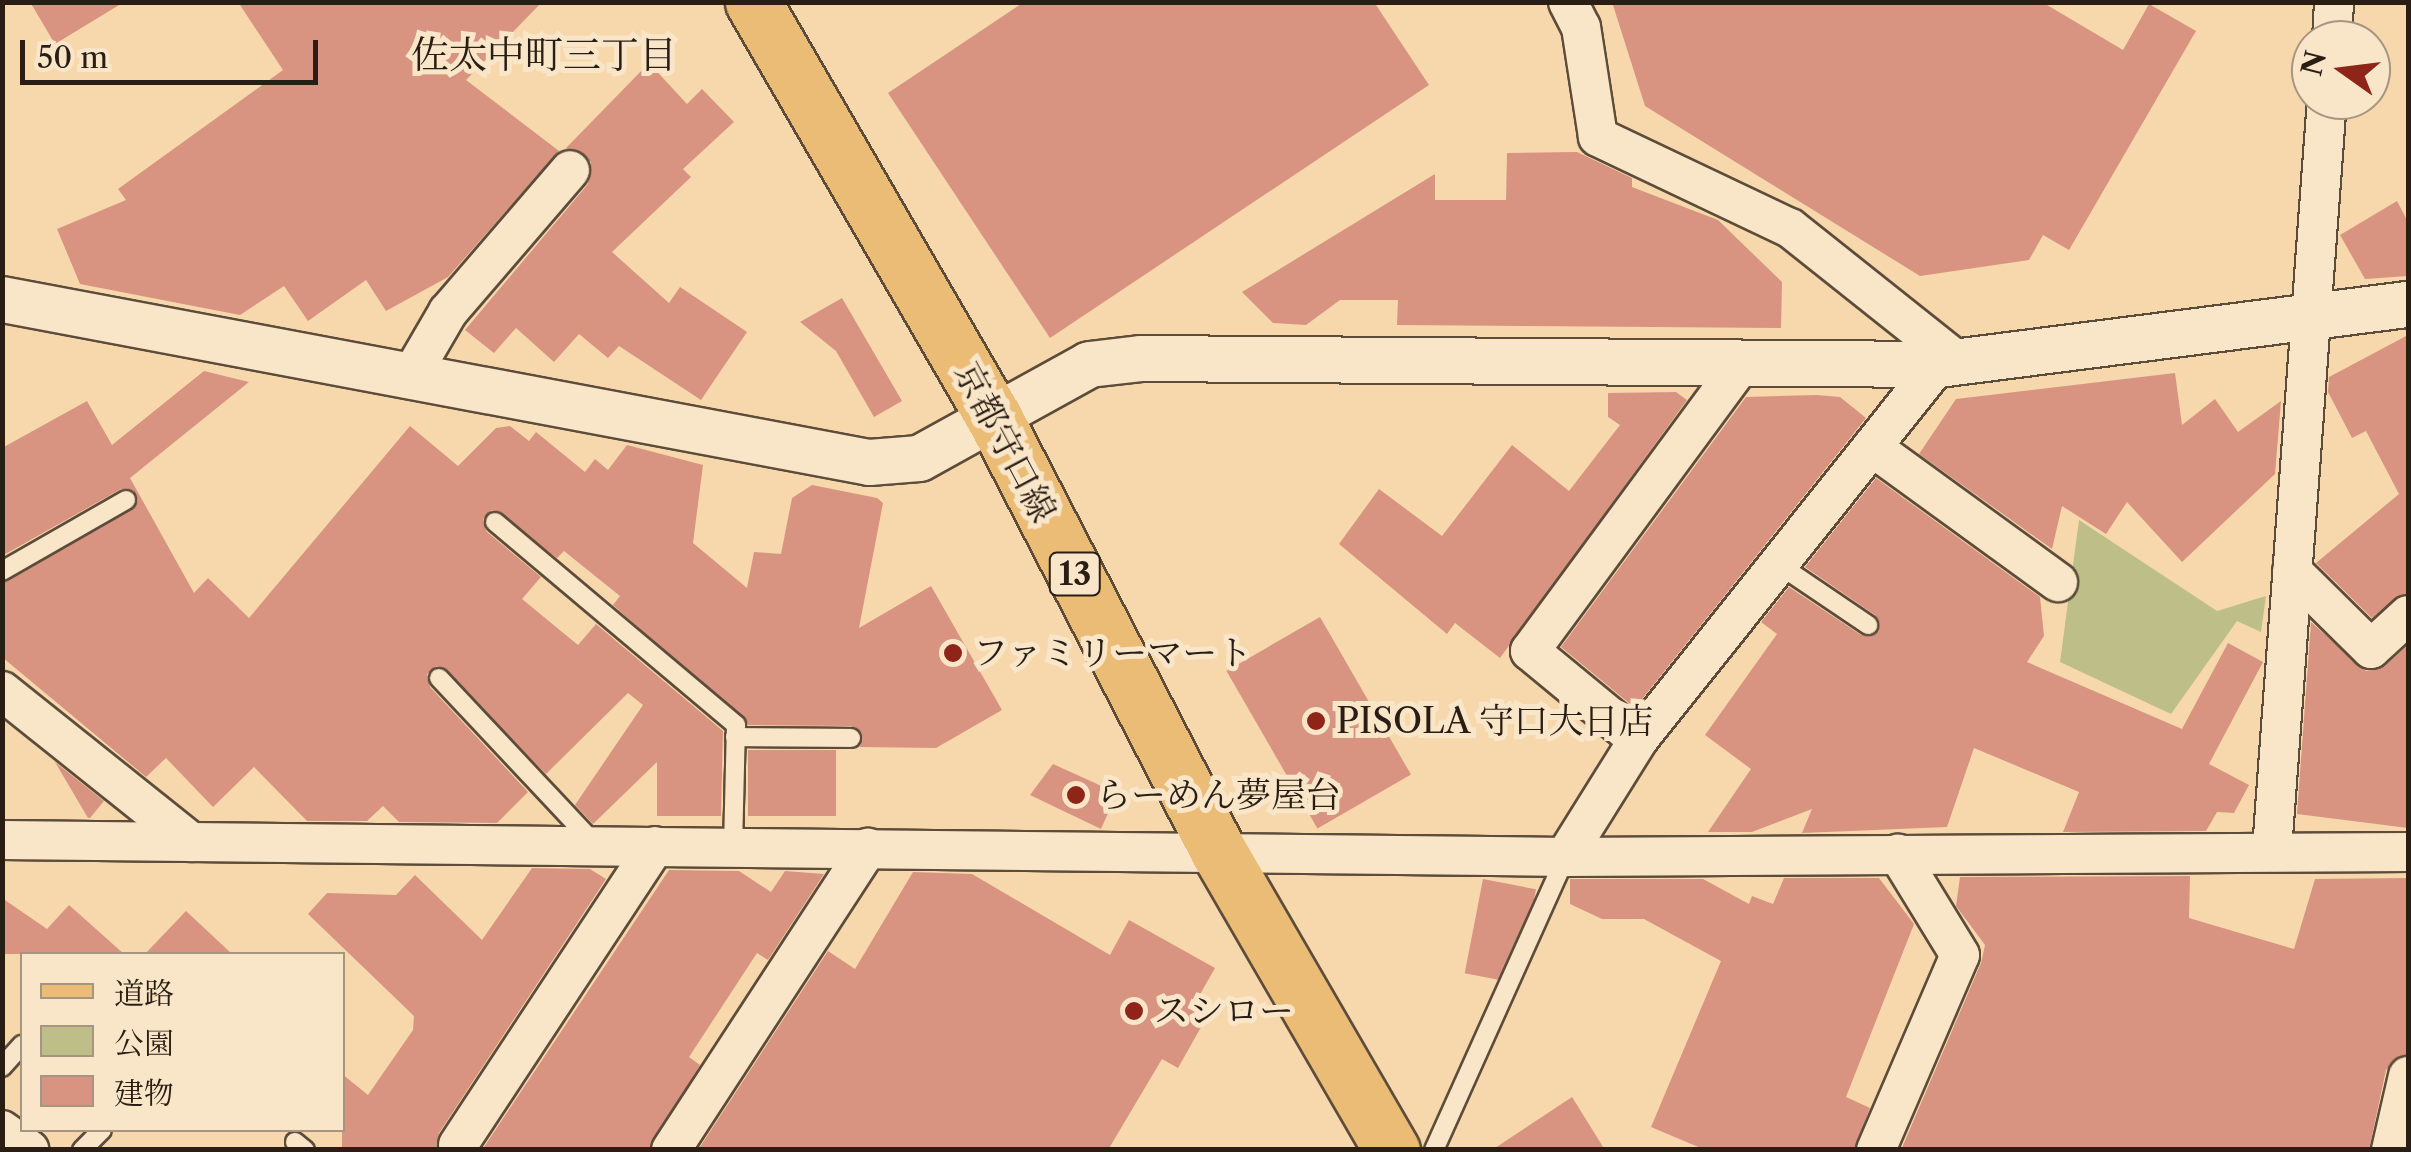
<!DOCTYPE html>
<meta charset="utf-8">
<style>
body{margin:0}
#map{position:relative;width:2411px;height:1152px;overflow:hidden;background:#f6d8ac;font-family:"Libre Caslon Text","Noto Serif JP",serif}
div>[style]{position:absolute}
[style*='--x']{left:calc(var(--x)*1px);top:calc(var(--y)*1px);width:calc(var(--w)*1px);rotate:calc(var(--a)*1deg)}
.green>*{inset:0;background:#bebe88}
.building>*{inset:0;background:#d89481;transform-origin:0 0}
.roads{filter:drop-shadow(2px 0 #5d4c3a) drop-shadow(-2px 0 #5d4c3a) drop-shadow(0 2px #5d4c3a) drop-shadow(0 -2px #5d4c3a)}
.service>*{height:18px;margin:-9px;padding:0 9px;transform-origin:9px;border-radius:9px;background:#f9e6c9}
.minor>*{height:38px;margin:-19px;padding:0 19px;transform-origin:19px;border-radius:19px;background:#f9e6c9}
.tertiary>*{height:45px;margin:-22.5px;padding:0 22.5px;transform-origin:22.5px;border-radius:22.5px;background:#f9e6c9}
.primary>*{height:55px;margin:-27.5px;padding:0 27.5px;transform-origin:27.5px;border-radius:27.5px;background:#ebbc76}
.dots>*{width:28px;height:28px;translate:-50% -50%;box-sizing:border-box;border:5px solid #f9e6c9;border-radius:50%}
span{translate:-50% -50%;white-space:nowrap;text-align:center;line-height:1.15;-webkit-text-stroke:10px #f9e6c9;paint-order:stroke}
.shield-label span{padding:2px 8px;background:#f9e6c9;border:2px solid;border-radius:8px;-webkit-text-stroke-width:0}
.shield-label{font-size:32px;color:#2a1d14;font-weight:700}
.street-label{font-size:35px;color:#2a1d14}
.poi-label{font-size:35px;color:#2a1d14}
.left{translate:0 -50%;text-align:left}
.neighbourhood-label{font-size:38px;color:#2a1d14}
.frame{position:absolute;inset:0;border:5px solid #2a1d14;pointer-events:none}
.legend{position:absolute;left:20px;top:952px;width:325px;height:180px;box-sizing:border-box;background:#f9e6c9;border:2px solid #a69681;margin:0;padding:12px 18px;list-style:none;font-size:30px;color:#2a1d14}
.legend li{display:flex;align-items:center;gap:20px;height:50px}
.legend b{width:50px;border:2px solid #a69681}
.north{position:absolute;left:2291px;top:20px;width:100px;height:100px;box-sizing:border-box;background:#f9e6c9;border:2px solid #a69681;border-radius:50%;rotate:284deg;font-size:28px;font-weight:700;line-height:40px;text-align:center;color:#2a1d14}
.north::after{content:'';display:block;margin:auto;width:35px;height:45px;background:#8f2418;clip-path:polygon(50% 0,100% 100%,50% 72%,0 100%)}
.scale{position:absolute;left:20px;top:40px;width:298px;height:45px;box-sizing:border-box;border:5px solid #2a1d14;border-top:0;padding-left:12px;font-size:30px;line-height:35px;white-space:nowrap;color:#2a1d14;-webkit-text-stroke:8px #f9e6c9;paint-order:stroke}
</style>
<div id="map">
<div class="green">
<div style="clip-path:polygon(2079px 520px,2217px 611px,2266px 596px,2261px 632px,2237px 621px,2171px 714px,2060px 662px)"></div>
</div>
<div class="building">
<div style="clip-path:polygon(30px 2px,124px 2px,55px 44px)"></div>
<div style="clip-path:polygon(238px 2px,542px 2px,466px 80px,559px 151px,448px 277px,386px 311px,366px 280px,308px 321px,284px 286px,240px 315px,80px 284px,57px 229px,126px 200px,118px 189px,283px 70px)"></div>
<div style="clip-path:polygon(1024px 2px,1374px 2px,1429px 85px,1050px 338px,888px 93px)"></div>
<div style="clip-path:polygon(1612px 2px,2042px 2px,2123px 50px,2149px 4px,2196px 31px,2069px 250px,2043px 235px,2029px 260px,1920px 276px,1645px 106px)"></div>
<div style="clip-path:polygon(649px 63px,687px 104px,702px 89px,734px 122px,683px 169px,691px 177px,612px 252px,669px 303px,680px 287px,747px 332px,701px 400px,619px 346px,608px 358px,579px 334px,554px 362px,516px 328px,494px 353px,465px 330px,588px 184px,591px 162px,566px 148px)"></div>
<div style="clip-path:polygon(1577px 152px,1632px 178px,1632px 187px,1718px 220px,1782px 282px,1781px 328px,1397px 325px,1398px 300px,1340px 300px,1306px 325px,1273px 323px,1242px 292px,1435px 174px,1435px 200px,1506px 200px,1507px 153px)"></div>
<div style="clip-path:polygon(2397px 201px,2408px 222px,2408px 276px,2365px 279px,2340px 235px)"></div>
<div style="clip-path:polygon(842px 298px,902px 401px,874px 417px,836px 351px,800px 322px)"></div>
<div style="clip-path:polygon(2408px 335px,2408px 593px,2372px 618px,2316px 563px,2399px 494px,2366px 431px,2352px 438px,2328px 392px,2329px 377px)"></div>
<div style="clip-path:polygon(204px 371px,249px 382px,130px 478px,194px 593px,208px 578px,249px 618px,410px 426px,458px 466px,496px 428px,510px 426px,529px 441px,536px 432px,585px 472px,595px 459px,608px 470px,627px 445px,703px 465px,693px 543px,747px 588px,754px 552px,781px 554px,792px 498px,812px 485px,877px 498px,883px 503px,859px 628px,931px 586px,1002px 710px,936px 748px,860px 747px,862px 733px,851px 726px,748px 725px,613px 605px,620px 596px,564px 551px,557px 558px,492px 510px,483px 519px,486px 531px,541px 577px,522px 599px,578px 645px,596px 624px,723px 731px,721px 816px,657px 816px,657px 762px,593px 824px,575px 805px,643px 705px,628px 693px,546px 774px,437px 666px,427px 674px,430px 687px,528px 792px,497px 823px,399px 822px,383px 806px,367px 821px,307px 821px,254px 767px,213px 807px,166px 758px,146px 777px,2px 657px,2px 583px,138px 501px,133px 490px,121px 489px,2px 556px,2px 448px,87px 401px,112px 445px)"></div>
<div style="clip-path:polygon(2175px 373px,2182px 425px,2215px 399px,2238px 432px,2281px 401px,2275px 474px,2182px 562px,2127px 502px,2106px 534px,2062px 506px,2052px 549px,1919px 454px,1956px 399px)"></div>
<div style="clip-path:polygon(1676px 392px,1687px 400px,1500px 658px,1455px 623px,1447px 634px,1339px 544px,1379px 489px,1442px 536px,1512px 445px,1569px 491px,1620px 425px,1608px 417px,1608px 393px)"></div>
<div style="clip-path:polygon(1817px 395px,1840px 397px,1866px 418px,1635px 708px,1561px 647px,1746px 397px)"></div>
<div style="clip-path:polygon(1876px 478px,2040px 597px,2044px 636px,2027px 662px,2182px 729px,2228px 643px,2263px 662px,2209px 764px,2249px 785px,2234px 813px,2217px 812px,2206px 831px,2063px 832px,2079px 792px,1974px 748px,1947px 827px,1802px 833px,1812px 809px,1752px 832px,1708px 832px,1751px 769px,1705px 735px,1777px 634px,1761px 622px,1789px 587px,1861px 635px,1879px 631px,1875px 615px,1805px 567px)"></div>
<div style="left:1320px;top:617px;width:182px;height:108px;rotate:60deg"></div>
<div style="clip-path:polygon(2311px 622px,2366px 671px,2385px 666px,2408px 645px,2408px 828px,2297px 814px)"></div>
<div style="left:748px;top:750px;width:88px;height:66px"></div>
<div style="clip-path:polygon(55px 762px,104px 801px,90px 818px,88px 818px)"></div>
<div style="clip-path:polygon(1053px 764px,1117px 793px,1101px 829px,1030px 795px)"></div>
<div style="clip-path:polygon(532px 868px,590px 869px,606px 879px,439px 1133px,437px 1150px,342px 1150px,342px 1074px,368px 1095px,413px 1030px,414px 1016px,308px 914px,327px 893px,396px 895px,415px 875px,482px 940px)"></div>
<div style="clip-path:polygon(669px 870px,739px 871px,771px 892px,785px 871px,824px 874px,768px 960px,757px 953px,689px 1057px,700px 1065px,649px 1150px,482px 1150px)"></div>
<div style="clip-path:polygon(913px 872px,972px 874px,1110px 955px,1129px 920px,1215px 968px,1194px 1005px,1209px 1013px,1178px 1068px,1162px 1059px,1108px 1150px,698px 1150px,828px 951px,855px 969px)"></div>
<div style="clip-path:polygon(2190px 876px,2189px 918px,2294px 949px,2315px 879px,2408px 878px,2408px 1054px,2386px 1070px,2369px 1150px,1901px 1150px,1981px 963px,1985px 945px,1956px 906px,1960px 877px)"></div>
<div style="clip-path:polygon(1784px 878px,1879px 878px,1914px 924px,1846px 1097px,1870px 1108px,1854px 1150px,1703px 1149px,1651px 1127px,1721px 961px,1644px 919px,1602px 919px,1570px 904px,1570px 879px,1703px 879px,1749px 904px,1752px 896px,1773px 904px)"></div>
<div style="left:1483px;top:879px;width:54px;height:96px;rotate:11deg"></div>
<div style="clip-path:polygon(2px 898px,47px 929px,69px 905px,124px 954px,2px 954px)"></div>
<div style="clip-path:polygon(186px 911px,232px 954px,145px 954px)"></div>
<div style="clip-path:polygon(1572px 1097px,1605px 1150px,1492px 1150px)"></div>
</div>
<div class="roads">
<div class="service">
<div style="--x:495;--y:522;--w:315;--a:40.1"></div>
<div style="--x:736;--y:725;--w:121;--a:91.4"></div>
<div style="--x:1778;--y:564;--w:109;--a:34.1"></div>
<div style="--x:2;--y:571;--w:143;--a:-29.8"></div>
<div style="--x:439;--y:678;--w:225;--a:46.8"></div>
<div style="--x:735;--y:737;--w:116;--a:0.5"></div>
<div style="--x:2;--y:1067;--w:30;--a:-48"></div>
<div style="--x:295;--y:1142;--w:13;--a:39"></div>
<div style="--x:82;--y:1150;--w:28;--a:-45"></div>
<div style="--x:1434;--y:1150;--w:320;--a:-65.8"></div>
</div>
<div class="minor">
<div style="--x:1568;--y:2;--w:28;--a:63"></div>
<div style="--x:1581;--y:27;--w:111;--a:81.2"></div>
<div style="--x:1598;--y:137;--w:212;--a:25.4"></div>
<div style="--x:1790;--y:228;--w:213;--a:38.5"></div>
<div style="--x:2332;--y:40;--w:38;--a:-87"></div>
<div style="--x:409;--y:379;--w:78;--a:-59.8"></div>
<div style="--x:448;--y:312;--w:187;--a:-49.3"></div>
<div style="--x:1872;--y:447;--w:230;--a:36"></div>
<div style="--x:2292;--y:571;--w:111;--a:44.6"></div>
<div style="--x:2371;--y:649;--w:50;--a:-42.6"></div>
<div style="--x:2;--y:691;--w:242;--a:38.6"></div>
<div style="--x:1638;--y:740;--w:140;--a:-140.5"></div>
<div style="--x:1530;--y:651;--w:358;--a:-53.6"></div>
<div style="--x:2;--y:840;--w:1563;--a:0.62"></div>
<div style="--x:1565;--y:857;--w:843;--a:-0.34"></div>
<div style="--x:2272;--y:850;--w:752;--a:-85.81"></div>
<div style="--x:1565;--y:857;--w:138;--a:-58"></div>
<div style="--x:1638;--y:740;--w:481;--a:-51.4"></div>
<div style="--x:2;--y:1130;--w:34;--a:36"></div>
<div style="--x:458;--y:1145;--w:358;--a:-56.6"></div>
<div style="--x:671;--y:1150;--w:361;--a:-56.9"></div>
<div style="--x:1876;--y:1150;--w:212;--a:-66.7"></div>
<div style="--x:1960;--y:955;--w:119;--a:-121.5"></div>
<div style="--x:2391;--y:1150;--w:76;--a:-77.1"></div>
</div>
<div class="tertiary">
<div style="--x:2;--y:299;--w:882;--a:10.65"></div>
<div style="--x:869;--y:462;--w:50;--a:-4.6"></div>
<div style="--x:919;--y:458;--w:194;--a:-28.9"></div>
<div style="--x:1089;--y:364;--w:51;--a:-6.7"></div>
<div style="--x:1140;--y:358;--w:798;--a:0.43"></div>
<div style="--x:1938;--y:364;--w:474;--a:-7.3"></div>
</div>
<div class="primary">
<div style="--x:753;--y:2;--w:480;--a:59.9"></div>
<div style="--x:994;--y:417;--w:490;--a:62.7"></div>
<div style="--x:1219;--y:852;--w:345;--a:59.9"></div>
</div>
</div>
<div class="dots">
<div style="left:953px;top:653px;background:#8f2418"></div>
<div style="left:1316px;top:721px;background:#8f2418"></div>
<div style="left:1076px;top:795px;background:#8f2418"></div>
<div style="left:1134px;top:1011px;background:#8f2418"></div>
</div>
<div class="shield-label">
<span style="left:1075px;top:574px">13</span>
</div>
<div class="street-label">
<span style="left:1005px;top:442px;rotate:62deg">京都守口線</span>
</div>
<div class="poi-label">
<span class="left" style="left:973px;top:653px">ファミリーマート</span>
<span class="left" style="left:1336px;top:721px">PISOLA 守口大日店</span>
<span class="left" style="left:1096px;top:795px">らーめん夢屋台</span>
<span class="left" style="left:1154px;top:1011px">スシロー</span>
</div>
<div class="neighbourhood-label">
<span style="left:544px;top:55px">佐太中町三丁目</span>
</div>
<div class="frame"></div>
<ul class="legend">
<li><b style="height:12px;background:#ebbc76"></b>道路</li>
<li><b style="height:28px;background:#bebe88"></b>公園</li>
<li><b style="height:28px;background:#d89481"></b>建物</li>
</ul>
<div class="north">N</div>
<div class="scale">50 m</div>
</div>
